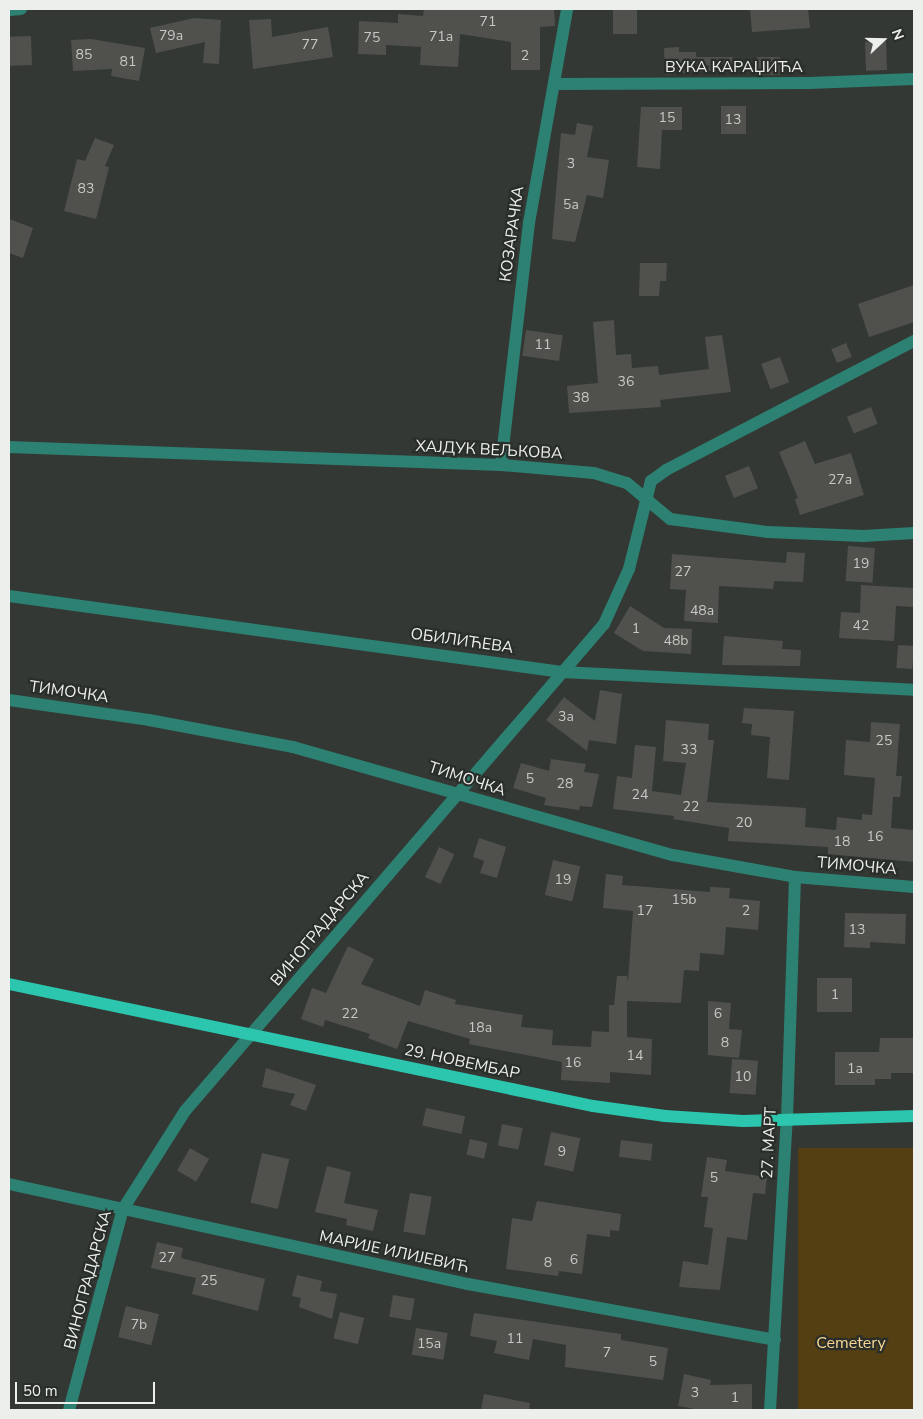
<!DOCTYPE html>
<meta charset="utf-8">
<style>
body{margin:0}
#map{position:relative;width:923px;height:1419px;overflow:hidden;background:#333834;font-family:"Nunito Sans",sans-serif}
div>[style]{position:absolute}
[style*='--x']{left:calc(var(--x)*1px);top:calc(var(--y)*1px);width:calc(var(--w)*1px);rotate:calc(var(--a)*1deg)}
.green>*{inset:0;background:#543f12;transform-origin:0 0}
.building>*{inset:0;background:#50514c;transform-origin:0 0}
.minor>*{height:12px;margin:-6px;padding:0 6px;transform-origin:6px;border-radius:6px;background:#2d8173}
.major>*{height:12px;margin:-6px;padding:0 6px;transform-origin:6px;border-radius:6px;background:#2cc5ad}
span{translate:-50% -50%;white-space:nowrap;text-align:center;line-height:1.15;-webkit-text-stroke:4.5px #292e2a;paint-order:stroke}
.number-label{font-size:14px;color:#c5c8c4}
.number-label span{-webkit-text-stroke-width:0}
.street-label{font-size:16px;color:#ecefec}
.park-label{font-size:16px;color:#f9d693}
.frame{position:absolute;inset:0;border:10px solid #ecefec;pointer-events:none}
.north{position:absolute;left:858px;top:15px;width:50px;height:50px;-webkit-text-stroke:4px #292e2a;paint-order:stroke;rotate:69deg;font-size:14px;font-weight:700;line-height:20px;text-align:center;color:#ecefec}
.north::after{content:'';display:block;margin:auto;width:18px;height:22px;background:#ecefec;clip-path:polygon(50% 0,100% 100%,50% 72%,0 100%)}
.scale{position:absolute;left:15px;top:1382px;width:140px;height:22px;box-sizing:border-box;border:2px solid #ecefec;border-top:0;padding-left:6px;font-size:15px;line-height:18px;white-space:nowrap;color:#ecefec;-webkit-text-stroke:4px #292e2a;paint-order:stroke}
</style>
<div id="map">
<div class="green">
<div style="left:914px;top:1148px;width:262px;height:116px;rotate:90deg"></div>
</div>
<div class="building">
<div style="clip-path:polygon(424px 9px,554px 9px,555px 26px,540px 27px,540px 70px,511px 70px,511px 42px,460px 34px,458px 67px,420px 65px,421px 47px,386px 45px,386px 55px,358px 54px,359px 21px,398px 23px,398px 14px,423px 16px)"></div>
<div style="left:613px;top:9px;width:24px;height:25px"></div>
<div style="clip-path:polygon(750px 9px,808px 9px,810px 28px,752px 32px)"></div>
<div style="clip-path:polygon(194px 18px,221px 20px,219px 64px,203px 63px,205px 42px,156px 53px,150px 28px)"></div>
<div style="clip-path:polygon(271px 19px,272px 37px,328px 27px,333px 57px,253px 69px,249px 20px)"></div>
<div style="left:31px;top:36px;width:29px;height:22px;rotate:88deg"></div>
<div style="clip-path:polygon(91px 39px,145px 48px,139px 81px,111px 76px,112px 69px,73px 71px,71px 40px)"></div>
<div style="left:886px;top:41px;width:29px;height:21px;rotate:88deg"></div>
<div style="clip-path:polygon(679px 47px,679px 52px,696px 52px,696px 57px,733px 57px,733px 69px,665px 75px,664px 48px)"></div>
<div style="left:757px;top:57px;width:23px;height:18px"></div>
<div style="left:721px;top:106px;width:25px;height:28px"></div>
<div style="clip-path:polygon(641px 107px,682px 107px,682px 130px,662px 130px,660px 169px,637px 167px)"></div>
<div style="clip-path:polygon(577px 123px,593px 126px,587px 157px,609px 160px,603px 198px,587px 195px,575px 242px,552px 239px,561px 133px,575px 135px)"></div>
<div style="clip-path:polygon(95px 138px,114px 145px,105px 166px,109px 167px,96px 219px,64px 211px,77px 159px,85px 161px)"></div>
<div style="clip-path:polygon(9px 219px,33px 228px,23px 258px,9px 253px)"></div>
<div style="clip-path:polygon(640px 263px,667px 263px,666px 281px,660px 281px,659px 296px,639px 296px)"></div>
<div style="clip-path:polygon(914px 285px,914px 322px,869px 337px,858px 304px)"></div>
<div style="clip-path:polygon(614px 320px,616px 355px,631px 354px,632px 368px,658px 366px,659px 375px,709px 369px,705px 337px,722px 335px,731px 392px,660px 400px,661px 407px,569px 413px,567px 386px,598px 383px,593px 322px)"></div>
<div style="left:526px;top:330px;width:37px;height:26px;rotate:8deg"></div>
<div style="left:846px;top:343px;width:15px;height:16px;rotate:67deg"></div>
<div style="left:780px;top:357px;width:27px;height:20px;rotate:70deg"></div>
<div style="left:871px;top:407px;width:18px;height:26px;rotate:68deg"></div>
<div style="clip-path:polygon(805px 441px,815px 464px,851px 453px,864px 495px,800px 515px,795px 499px,798px 498px,779px 452px)"></div>
<div style="left:749px;top:466px;width:24px;height:26px;rotate:68deg"></div>
<div style="left:848px;top:546px;width:27px;height:35px;rotate:4deg"></div>
<div style="clip-path:polygon(787px 552px,805px 553px,803px 582px,774px 581px,773px 589px,719px 586px,718px 623px,684px 621px,686px 590px,670px 589px,672px 554px,786px 563px)"></div>
<div style="clip-path:polygon(861px 585px,914px 588px,914px 607px,896px 606px,894px 641px,839px 638px,841px 612px,860px 613px)"></div>
<div style="clip-path:polygon(630px 606px,664px 628px,692px 629px,691px 654px,643px 651px,614px 633px)"></div>
<div style="clip-path:polygon(724px 636px,783px 641px,782px 649px,801px 650px,800px 666px,722px 665px)"></div>
<div style="left:898px;top:645px;width:16px;height:23px;rotate:4deg"></div>
<div style="clip-path:polygon(600px 690px,622px 694px,616px 744px,589px 740px,587px 751px,546px 720px,564px 697px,595px 721px)"></div>
<div style="clip-path:polygon(744px 708px,794px 711px,789px 780px,767px 778px,770px 737px,751px 735px,752px 724px,742px 723px)"></div>
<div style="clip-path:polygon(666px 720px,709px 724px,708px 740px,714px 740px,707px 802px,806px 808px,805px 827px,836px 830px,837px 817px,862px 820px,862px 814px,872px 815px,875px 778px,844px 775px,846px 740px,870px 742px,871px 722px,900px 724px,896px 776px,902px 776px,900px 797px,893px 797px,891px 828px,914px 830px,914px 862px,828px 854px,828px 847px,728px 841px,729px 828px,673px 819px,674px 816px,613px 809px,617px 776px,632px 778px,635px 745px,656px 747px,652px 791px,681px 795px,686px 763px,663px 761px)"></div>
<div style="clip-path:polygon(551px 759px,586px 764px,584px 772px,599px 774px,592px 807px,580px 806px,579px 810px,544px 805px,546px 798px,513px 788px,521px 763px,549px 771px)"></div>
<div style="clip-path:polygon(479px 838px,506px 847px,497px 878px,480px 873px,484px 861px,473px 857px)"></div>
<div style="left:439px;top:847px;width:17px;height:33px;rotate:25deg"></div>
<div style="left:553px;top:860px;width:28px;height:36px;rotate:13deg"></div>
<div style="clip-path:polygon(606px 874px,623px 876px,622px 885px,710px 892px,710px 887px,730px 888px,729px 898px,760px 901px,758px 930px,726px 927px,724px 955px,700px 953px,699px 971px,684px 970px,681px 1003px,627px 1001px,627px 1037px,652px 1039px,651px 1075px,610px 1072px,610px 1083px,561px 1080px,562px 1062px,469px 1044px,470px 1039px,408px 1021px,397px 1049px,368px 1038px,370px 1034px,325px 1020px,323px 1027px,301px 1019px,312px 988px,326px 993px,348px 946px,374px 959px,361px 984px,420px 1006px,425px 990px,456px 1000px,455px 1004px,523px 1015px,521px 1027px,553px 1030px,552px 1045px,591px 1047px,592px 1031px,609px 1032px,609px 1005px,614px 1005px,617px 976px,627px 976px,628px 982px,633px 911px,603px 908px)"></div>
<div style="clip-path:polygon(845px 913px,906px 914px,905px 944px,870px 942px,870px 948px,844px 947px)"></div>
<div style="left:852px;top:978px;width:34px;height:35px;rotate:90deg"></div>
<div style="clip-path:polygon(708px 1001px,731px 1003px,729px 1029px,742px 1030px,739px 1058px,708px 1055px)"></div>
<div style="clip-path:polygon(880px 1038px,914px 1038px,914px 1073px,891px 1073px,891px 1079px,875px 1079px,875px 1085px,835px 1085px,835px 1052px,879px 1052px)"></div>
<div style="left:732px;top:1059px;width:26px;height:34px;rotate:4deg"></div>
<div style="clip-path:polygon(266px 1068px,316px 1085px,306px 1111px,290px 1105px,295px 1094px,262px 1087px)"></div>
<div style="left:426px;top:1108px;width:40px;height:18px;rotate:12deg"></div>
<div style="left:502px;top:1124px;width:21px;height:22px;rotate:11deg"></div>
<div style="left:551px;top:1132px;width:30px;height:34px;rotate:12deg"></div>
<div style="left:470px;top:1139px;width:18px;height:16px;rotate:13deg"></div>
<div style="left:621px;top:1140px;width:32px;height:17px;rotate:7deg"></div>
<div style="left:190px;top:1148px;width:22px;height:26px;rotate:30deg"></div>
<div style="left:262px;top:1153px;width:28px;height:51px;rotate:13deg"></div>
<div style="clip-path:polygon(707px 1157px,727px 1160px,725px 1171px,767px 1177px,765px 1194px,753px 1193px,747px 1240px,727px 1237px,720px 1290px,679px 1287px,683px 1261px,708px 1265px,713px 1228px,704px 1227px,708px 1197px,701px 1197px)"></div>
<div style="clip-path:polygon(327px 1166px,351px 1172px,344px 1203px,378px 1210px,373px 1231px,346px 1225px,347px 1219px,315px 1212px)"></div>
<div style="left:410px;top:1193px;width:22px;height:39px;rotate:10deg"></div>
<div style="clip-path:polygon(537px 1201px,621px 1214px,619px 1231px,610px 1230px,610px 1237px,587px 1234px,582px 1274px,559px 1271px,558px 1276px,506px 1269px,512px 1218px,532px 1221px)"></div>
<div style="clip-path:polygon(157px 1242px,183px 1248px,181px 1258px,265px 1279px,258px 1311px,192px 1294px,196px 1278px,151px 1268px)"></div>
<div style="clip-path:polygon(297px 1275px,322px 1281px,320px 1291px,337px 1294px,332px 1319px,299px 1307px,301px 1298px,292px 1296px)"></div>
<div style="left:393px;top:1295px;width:22px;height:22px;rotate:10deg"></div>
<div style="left:126px;top:1306px;width:34px;height:32px;rotate:14deg"></div>
<div style="left:340px;top:1312px;width:25px;height:27px;rotate:14deg"></div>
<div style="clip-path:polygon(474px 1313px,621px 1334px,621px 1340px,668px 1348px,663px 1380px,565px 1367px,566px 1345px,533px 1339px,529px 1360px,494px 1353px,497px 1341px,470px 1336px)"></div>
<div style="left:416px;top:1328px;width:32px;height:27px;rotate:9deg"></div>
<div style="clip-path:polygon(684px 1374px,711px 1380px,710px 1385px,752px 1384px,752px 1410px,701px 1410px,678px 1406px)"></div>
<div style="clip-path:polygon(484px 1394px,530px 1403px,529px 1410px,481px 1410px)"></div>
</div>
<div class="minor">
<div style="--x:9;--y:10;--w:12;--a:-5"></div>
<div style="--x:554;--y:84;--w:255;--a:-0.2"></div>
<div style="--x:809;--y:83;--w:105;--a:-2.2"></div>
<div style="--x:9;--y:447;--w:492;--a:2.1"></div>
<div style="--x:501;--y:465;--w:93;--a:4.9"></div>
<div style="--x:594;--y:473;--w:34;--a:17"></div>
<div style="--x:627;--y:483;--w:56;--a:39.9"></div>
<div style="--x:670;--y:519;--w:99;--a:7.6"></div>
<div style="--x:768;--y:532;--w:95;--a:2.4"></div>
<div style="--x:863;--y:536;--w:51;--a:-3.4"></div>
<div style="--x:501;--y:465;--w:244;--a:-83.4"></div>
<div style="--x:529;--y:223;--w:217;--a:-79.9"></div>
<div style="--x:9;--y:596;--w:558;--a:7.83"></div>
<div style="--x:562;--y:672;--w:352;--a:2.9"></div>
<div style="--x:9;--y:700;--w:141;--a:8.1"></div>
<div style="--x:149;--y:720;--w:147;--a:10.6"></div>
<div style="--x:293;--y:747;--w:395;--a:15.9"></div>
<div style="--x:673;--y:855;--w:124;--a:10.2"></div>
<div style="--x:795;--y:877;--w:119;--a:4.8"></div>
<div style="--x:9;--y:1184;--w:470;--a:12.3"></div>
<div style="--x:468;--y:1284;--w:312;--a:10.3"></div>
<div style="--x:69;--y:1410;--w:208;--a:-75"></div>
<div style="--x:123;--y:1209;--w:116;--a:-57.7"></div>
<div style="--x:185;--y:1111;--w:642;--a:-49.29"></div>
<div style="--x:604;--y:624;--w:60;--a:-65.6"></div>
<div style="--x:629;--y:569;--w:91;--a:-76"></div>
<div style="--x:651;--y:481;--w:19;--a:-36"></div>
<div style="--x:666;--y:470;--w:280;--a:-27.5"></div>
<div style="--x:770;--y:1410;--w:291;--a:-86.7"></div>
<div style="--x:787;--y:1119;--w:242;--a:-88.1"></div>
</div>
<div class="major">
<div style="--x:9;--y:984;--w:597;--a:11.8"></div>
<div style="--x:593;--y:1106;--w:73;--a:7.9"></div>
<div style="--x:665;--y:1116;--w:78;--a:3.7"></div>
<div style="--x:743;--y:1121;--w:171;--a:-1.7"></div>
</div>
<div class="number-label">
<span style="left:488px;top:22px">71</span>
<span style="left:171px;top:36px">79a</span>
<span style="left:441px;top:37px">71a</span>
<span style="left:372px;top:38px">75</span>
<span style="left:310px;top:45px">77</span>
<span style="left:84px;top:55px">85</span>
<span style="left:525px;top:56px">2</span>
<span style="left:128px;top:62px">81</span>
<span style="left:667px;top:118px">15</span>
<span style="left:733px;top:120px">13</span>
<span style="left:571px;top:164px">3</span>
<span style="left:86px;top:189px">83</span>
<span style="left:571px;top:205px">5a</span>
<span style="left:543px;top:345px">11</span>
<span style="left:626px;top:382px">36</span>
<span style="left:581px;top:398px">38</span>
<span style="left:840px;top:480px">27a</span>
<span style="left:861px;top:564px">19</span>
<span style="left:683px;top:572px">27</span>
<span style="left:702px;top:611px">48a</span>
<span style="left:861px;top:626px">42</span>
<span style="left:636px;top:629px">1</span>
<span style="left:676px;top:641px">48b</span>
<span style="left:566px;top:717px">3a</span>
<span style="left:884px;top:741px">25</span>
<span style="left:689px;top:750px">33</span>
<span style="left:530px;top:779px">5</span>
<span style="left:565px;top:784px">28</span>
<span style="left:640px;top:795px">24</span>
<span style="left:691px;top:807px">22</span>
<span style="left:744px;top:823px">20</span>
<span style="left:875px;top:837px">16</span>
<span style="left:842px;top:842px">18</span>
<span style="left:563px;top:880px">19</span>
<span style="left:684px;top:900px">15b</span>
<span style="left:645px;top:911px">17</span>
<span style="left:746px;top:911px">2</span>
<span style="left:857px;top:930px">13</span>
<span style="left:835px;top:995px">1</span>
<span style="left:350px;top:1014px">22</span>
<span style="left:718px;top:1014px">6</span>
<span style="left:480px;top:1028px">18a</span>
<span style="left:725px;top:1043px">8</span>
<span style="left:635px;top:1056px">14</span>
<span style="left:573px;top:1063px">16</span>
<span style="left:855px;top:1069px">1a</span>
<span style="left:743px;top:1077px">10</span>
<span style="left:562px;top:1152px">9</span>
<span style="left:714px;top:1178px">5</span>
<span style="left:167px;top:1258px">27</span>
<span style="left:574px;top:1260px">6</span>
<span style="left:548px;top:1263px">8</span>
<span style="left:209px;top:1281px">25</span>
<span style="left:139px;top:1325px">7b</span>
<span style="left:515px;top:1339px">11</span>
<span style="left:429px;top:1344px">15a</span>
<span style="left:607px;top:1353px">7</span>
<span style="left:653px;top:1362px">5</span>
<span style="left:695px;top:1393px">3</span>
<span style="left:735px;top:1398px">1</span>
</div>
<div class="street-label">
<span style="left:734px;top:67px">ВУКА КАРАЏИЋА</span>
<span style="left:512px;top:234px;rotate:-82deg">КОЗАРАЧКА</span>
<span style="left:489px;top:450px;rotate:3deg">ХАЈДУК ВЕЉКОВА</span>
<span style="left:462px;top:641px;rotate:8deg">ОБИЛИЋЕВА</span>
<span style="left:69px;top:692px;rotate:8deg">ТИМОЧКА</span>
<span style="left:467px;top:779px;rotate:18deg">ТИМОЧКА</span>
<span style="left:857px;top:866px;rotate:5deg">ТИМОЧКА</span>
<span style="left:320px;top:929px;rotate:-50deg">ВИНОГРАДАРСКА</span>
<span style="left:462px;top:1062px;rotate:12deg">29. НОВЕМБАР</span>
<span style="left:769px;top:1143px;rotate:-87deg">27. МАРТ</span>
<span style="left:394px;top:1252px;rotate:12deg">МАРИЈЕ ИЛИЈЕВИЋ</span>
<span style="left:88px;top:1280px;rotate:-75deg">ВИНОГРАДАРСКА</span>
</div>
<div class="park-label">
<span style="left:851px;top:1343px">Cemetery</span>
</div>
<div class="frame"></div>
<div class="north">N</div>
<div class="scale">50 m</div>
</div>
